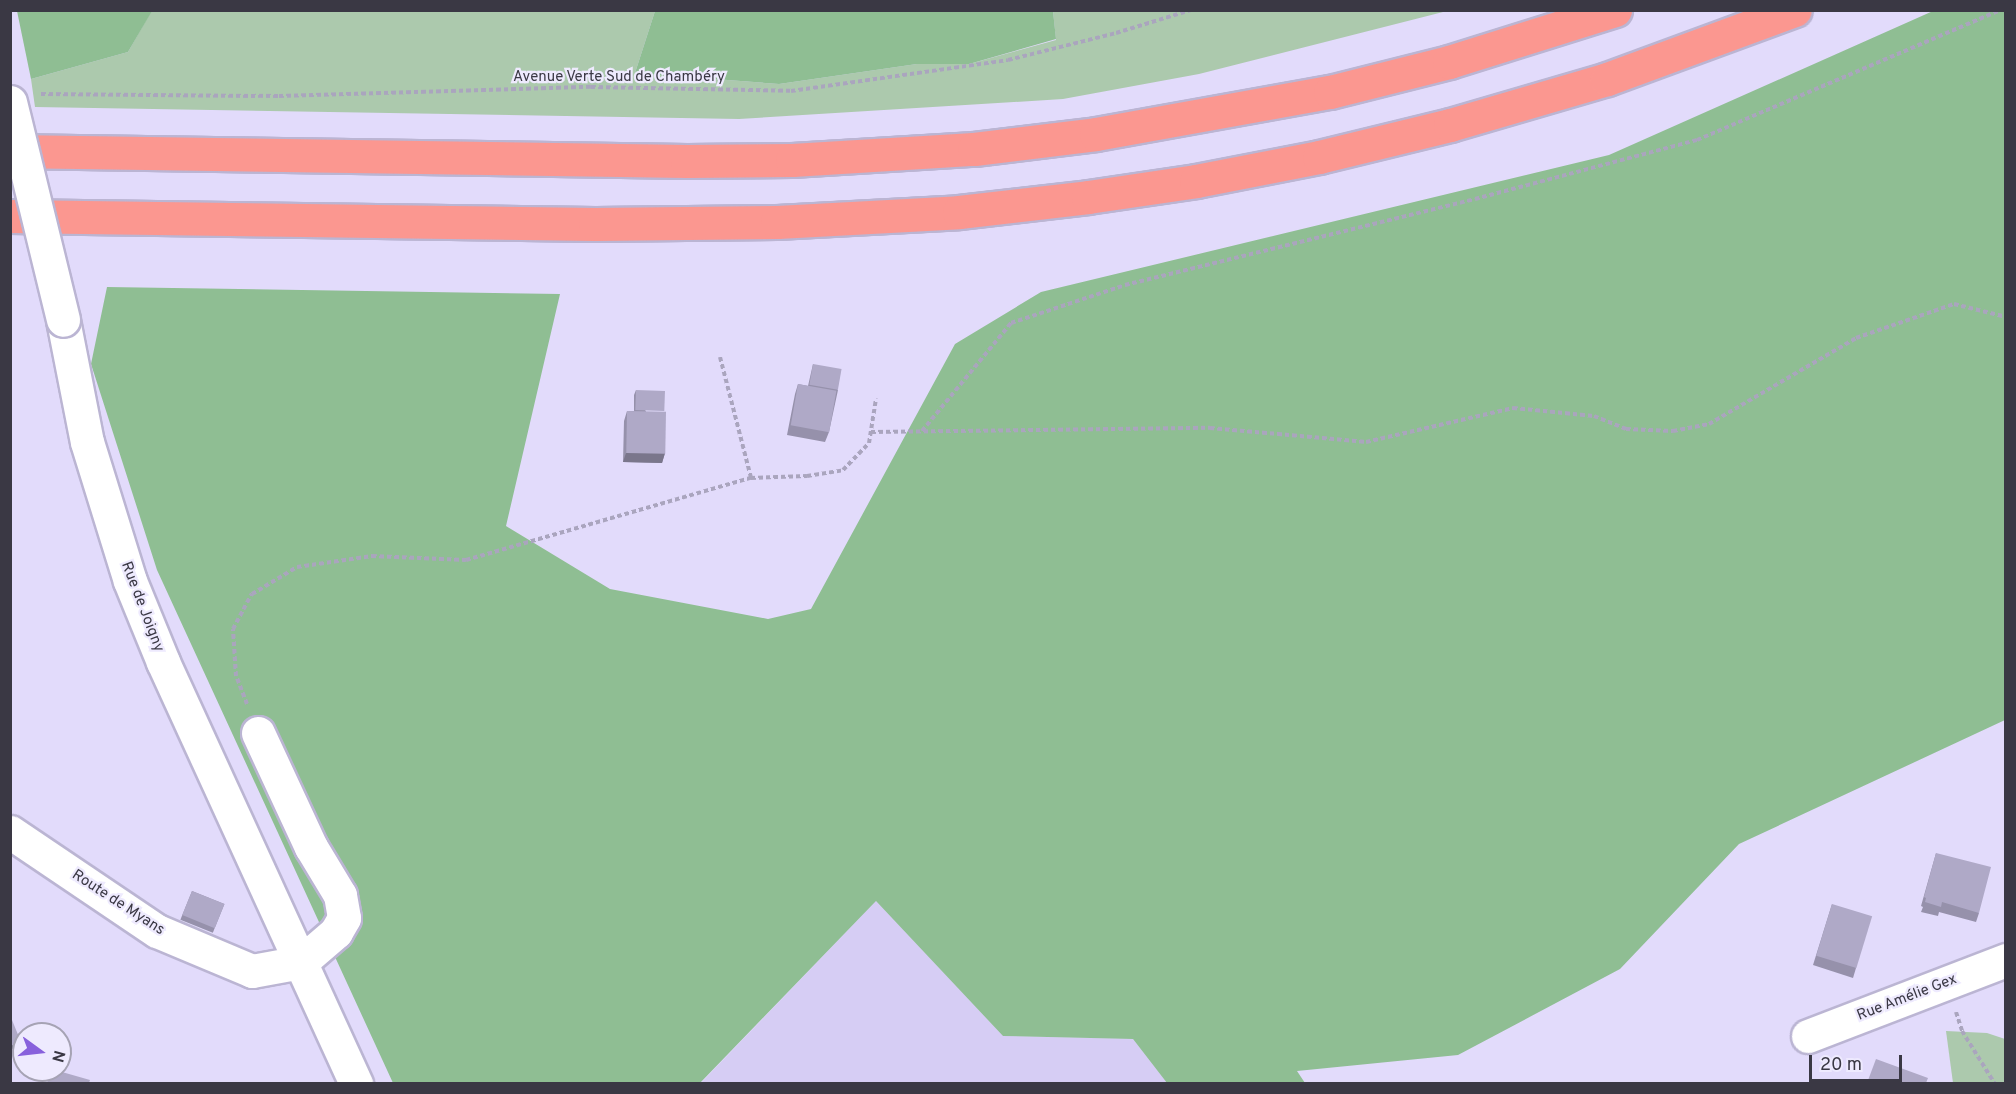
<!DOCTYPE html>
<meta charset="utf-8">
<style>
body{margin:0}
#map{position:relative;width:2016px;height:1094px;overflow:hidden;background:#e2dbfb;font-family:Overpass,sans-serif}
div>[style]{position:absolute}
[style*='--x']{left:calc(var(--x)*1px);top:calc(var(--y)*1px);width:calc(var(--w)*1px);rotate:calc(var(--a)*1deg)}
.built>*{inset:0;background:#d6cdf4}
.green>*{inset:0;background:#acc9ad}
.forest>*{inset:0;background:#8fbe93}
.path>*{height:4px;margin-top:-2px;transform-origin:0;background:repeating-linear-gradient(90deg,#aaa5be 0 4.5px,transparent 0 7.5px)}
.roads{filter:drop-shadow(2px 0 #bbb5d3) drop-shadow(-2px 0 #bbb5d3) drop-shadow(0 2px #bbb5d3) drop-shadow(0 -2px #bbb5d3)}
.minor>*{height:33px;margin:-16.5px;padding:0 16.5px;transform-origin:16.5px;border-radius:16.5px;background:#fff}
.tertiary>*{height:33px;margin:-16.5px;padding:0 16.5px;transform-origin:16.5px;border-radius:16.5px;background:#fff}
.secondary>*{height:33px;margin:-16.5px;padding:0 16.5px;transform-origin:16.5px;border-radius:16.5px;background:#fff}
.motorway>*{height:33px;margin:-16.5px;padding:0 16.5px;transform-origin:16.5px;border-radius:16.5px;background:#fb9790}
.bridges{filter:drop-shadow(2px 0 #bbb5d3) drop-shadow(-2px 0 #bbb5d3) drop-shadow(0 2px #bbb5d3) drop-shadow(0 -2px #bbb5d3)}
.secondary-bridge>*{height:33px;margin:-16.5px;padding:0 16.5px;transform-origin:16.5px;border-radius:16.5px;background:#fff}
.wall>*{inset:0;background:#9691ab;transform-origin:0 0}
.shaded-wall>*{inset:0;background:#7a768b}
.building>*{inset:0;background:#afa9c7;transform-origin:0 0}
span{translate:-50% -50%;white-space:nowrap;text-align:center;line-height:1.15;-webkit-text-stroke:4.5px #eeeafe;paint-order:stroke}
.street-label{font-size:15px;color:#3a3844}
.frame{position:absolute;inset:0;border:12px solid #3a3844;pointer-events:none}
.north{position:absolute;left:12px;top:1022px;width:60px;height:60px;box-sizing:border-box;background:#eeeafe;border:2px solid #a6a3b4;border-radius:50%;rotate:105deg;font-size:16px;font-weight:700;line-height:24px;text-align:center;color:#3a3844}
.north::after{content:'';display:block;margin:auto;width:21px;height:27px;background:#8861dc;clip-path:polygon(50% 0,100% 100%,50% 72%,0 100%)}
.scale{position:absolute;left:1809px;top:1055px;width:93px;height:27px;box-sizing:border-box;border:3px solid #3a3844;border-top:0;padding-left:8px;font-size:18px;line-height:21px;white-space:nowrap;color:#3a3844;-webkit-text-stroke:4px #eeeafe;paint-order:stroke}
</style>
<div id="map">
<div class="built">
<div style="clip-path:polygon(876px 901px,1003px 1036px,1133px 1039px,1167px 1083px,700px 1084px)"></div>
</div>
<div class="green">
<div style="clip-path:polygon(152px 10px,655px 11px,635px 73px,779px 84px,917px 64px,969px 64px,1056px 40px,1053px 11px,1447px 11px,1199px 74px,1063px 99px,739px 119px,35px 107px,31px 79px,128px 52px)"></div>
<div style="clip-path:polygon(1946px 1031px,1987px 1033px,2005px 1039px,2005px 1083px,1953px 1083px)"></div>
</div>
<div class="forest">
<div style="clip-path:polygon(17px 11px,17px 10px,152px 11px,128px 52px,31px 79px)"></div>
<div style="clip-path:polygon(655px 11px,1053px 11px,1056px 39px,969px 64px,917px 64px,779px 84px,635px 73px)"></div>
<div style="clip-path:polygon(1933px 11px,2005px 11px,2005px 720px,1739px 844px,1620px 969px,1458px 1055px,1297px 1071px,1305px 1083px,1167px 1083px,1133px 1039px,1003px 1036px,876px 901px,700px 1083px,393px 1083px,157px 570px,91px 364px,107px 287px,560px 294px,506px 526px,610px 589px,768px 619px,811px 609px,955px 344px,1041px 292px,1609px 155px)"></div>
</div>
<div class="path">
<div style="--x:41;--y:94;--w:238;--a:0.5"></div>
<div style="--x:279;--y:96;--w:312;--a:-1.7"></div>
<div style="--x:591;--y:87;--w:200;--a:1.1"></div>
<div style="--x:791;--y:91;--w:219;--a:-8.1"></div>
<div style="--x:1008;--y:60;--w:111;--a:-14"></div>
<div style="--x:1116;--y:33;--w:78;--a:-17"></div>
<div style="--x:720;--y:357;--w:125;--a:75.6"></div>
<div style="--x:922;--y:431;--w:140;--a:-50.5"></div>
<div style="--x:1011;--y:323;--w:120;--a:-18.4"></div>
<div style="--x:1125;--y:285;--w:360;--a:-13.8"></div>
<div style="--x:1475;--y:199;--w:230;--a:-14.9"></div>
<div style="--x:1697;--y:140;--w:331;--a:-23.2"></div>
<div style="--x:871;--y:432;--w:339;--a:-0.7"></div>
<div style="--x:1210;--y:428;--w:157;--a:5.1"></div>
<div style="--x:1366;--y:442;--w:151;--a:-13"></div>
<div style="--x:1513;--y:408;--w:81;--a:5.6"></div>
<div style="--x:1594;--y:416;--w:35;--a:22"></div>
<div style="--x:1626;--y:429;--w:47;--a:2.4"></div>
<div style="--x:1673;--y:431;--w:37;--a:-11"></div>
<div style="--x:1709;--y:424;--w:170;--a:-30.3"></div>
<div style="--x:1856;--y:338;--w:104;--a:-19.1"></div>
<div style="--x:1954;--y:304;--w:54;--a:14"></div>
<div style="--x:247;--y:704;--w:30;--a:-111"></div>
<div style="--x:236;--y:676;--w:47;--a:-93.7"></div>
<div style="--x:233;--y:629;--w:40;--a:-62"></div>
<div style="--x:252;--y:594;--w:52;--a:-31"></div>
<div style="--x:297;--y:567;--w:76;--a:-8.3"></div>
<div style="--x:372;--y:556;--w:94;--a:2.4"></div>
<div style="--x:466;--y:560;--w:297;--a:-16.1"></div>
<div style="--x:751;--y:478;--w:56;--a:-2"></div>
<div style="--x:807;--y:476;--w:36;--a:-9"></div>
<div style="--x:843;--y:470;--w:37;--a:-46"></div>
<div style="--x:869;--y:443;--w:45;--a:-81"></div>
<div style="--x:1956;--y:1012;--w:20;--a:72"></div>
<div style="--x:1962;--y:1031;--w:62;--a:58.1"></div>
</div>
<div class="roads">
<div class="minor">
<div style="--x:258;--y:733;--w:126;--a:65.1"></div>
<div style="--x:311;--y:847;--w:56;--a:58.9"></div>
<div style="--x:340;--y:895;--w:23;--a:80"></div>
<div style="--x:344;--y:918;--w:16;--a:120"></div>
<div style="--x:336;--y:932;--w:46;--a:139.4"></div>
<div style="--x:1808;--y:1036;--w:212;--a:-21"></div>
</div>
<div class="tertiary">
<div style="--x:10;--y:832;--w:177;--a:34"></div>
<div style="--x:157;--y:931;--w:103;--a:22.8"></div>
<div style="--x:252;--y:971;--w:50;--a:-10.4"></div>
</div>
<div class="secondary">
<div style="--x:63;--y:320;--w:124;--a:78.9"></div>
<div style="--x:87;--y:442;--w:145;--a:72.8"></div>
<div style="--x:130;--y:581;--w:87;--a:67.8"></div>
<div style="--x:163;--y:662;--w:464;--a:65.4"></div>
</div>
<div class="motorway">
<div style="--x:10;--y:151;--w:677;--a:0.85"></div>
<div style="--x:687;--y:161;--w:105;--a:-0.5"></div>
<div style="--x:792;--y:160;--w:182;--a:-3.5"></div>
<div style="--x:974;--y:149;--w:123;--a:-7"></div>
<div style="--x:1096;--y:134;--w:238;--a:-10.2"></div>
<div style="--x:1330;--y:92;--w:123;--a:-14.1"></div>
<div style="--x:1449;--y:62;--w:174;--a:-17.4"></div>
<div style="--x:10;--y:216;--w:585;--a:0.78"></div>
<div style="--x:595;--y:224;--w:182;--a:-0.6"></div>
<div style="--x:777;--y:222;--w:182;--a:-3.1"></div>
<div style="--x:959;--y:212;--w:130;--a:-6.6"></div>
<div style="--x:1088;--y:197;--w:109;--a:-8.4"></div>
<div style="--x:1196;--y:181;--w:125;--a:-11"></div>
<div style="--x:1319;--y:157;--w:135;--a:-13.7"></div>
<div style="--x:1450;--y:125;--w:164;--a:-16.3"></div>
<div style="--x:1607;--y:79;--w:200;--a:-20.2"></div>
</div>
</div>
<div class="bridges">
<div class="secondary-bridge">
<div style="--x:10;--y:102;--w:224;--a:76.3"></div>
</div>
</div>
<div class="wall">
<div style="clip-path:polygon(813px 364px,838px 390px,829px 432px,825px 442px,787px 435px,795px 394px,798px 384px,808px 386px)"></div>
<div style="clip-path:polygon(636px 390px,665px 453px,662px 463px,623px 462px,624px 421px,627px 411px,634px 411px,634px 395px)"></div>
<div style="clip-path:polygon(1936px 853px,1979px 913px,1976px 922px,1939px 912px,1938px 916px,1921px 912px,1923px 907px,1921px 906px)"></div>
<div style="left:192px;top:891px;width:35px;height:31px;rotate:22deg"></div>
<div style="clip-path:polygon(1832px 904px,1856px 968px,1853px 978px,1813px 965px)"></div>
</div>
<div class="shaded-wall">
<div style="clip-path:polygon(626px 453px,665px 453px,662px 463px,623px 462px)"></div>
<div style="clip-path:polygon(21px 1042px,19px 1047px,10px 1050px,10px 1046px)"></div>
</div>
<div class="building">
<div style="left:813px;top:364px;width:29px;height:21px;rotate:10deg"></div>
<div style="left:798px;top:384px;width:39px;height:42px;rotate:10deg"></div>
<div style="left:636px;top:390px;width:29px;height:20px;rotate:2deg"></div>
<div style="left:627px;top:411px;width:39px;height:42px;rotate:1deg"></div>
<div style="clip-path:polygon(1936px 853px,1991px 867px,1979px 913px,1942px 902px,1941px 907px,1925px 902px,1926px 898px,1924px 897px)"></div>
<div style="left:192px;top:891px;width:35px;height:26px;rotate:22deg"></div>
<div style="left:1832px;top:904px;width:42px;height:54px;rotate:17deg"></div>
<div style="clip-path:polygon(10px 1020px,12px 1020px,21px 1042px,10px 1046px)"></div>
<div style="clip-path:polygon(1876px 1059px,1928px 1078px,1926px 1083px,1867px 1083px)"></div>
<div style="clip-path:polygon(52px 1070px,55px 1070px,90px 1080px,89px 1083px,47px 1083px)"></div>
</div>
<div class="street-label">
<span style="left:619px;top:78px">Avenue Verte Sud de Chambéry</span>
<span style="left:142px;top:607px;rotate:69deg">Rue de Joigny</span>
<span style="left:118px;top:903px;rotate:33deg">Route de Myans</span>
<span style="left:1907px;top:998px;rotate:-21deg">Rue Amélie Gex</span>
</div>
<div class="frame"></div>
<div class="north">N</div>
<div class="scale">20 m</div>
</div>
